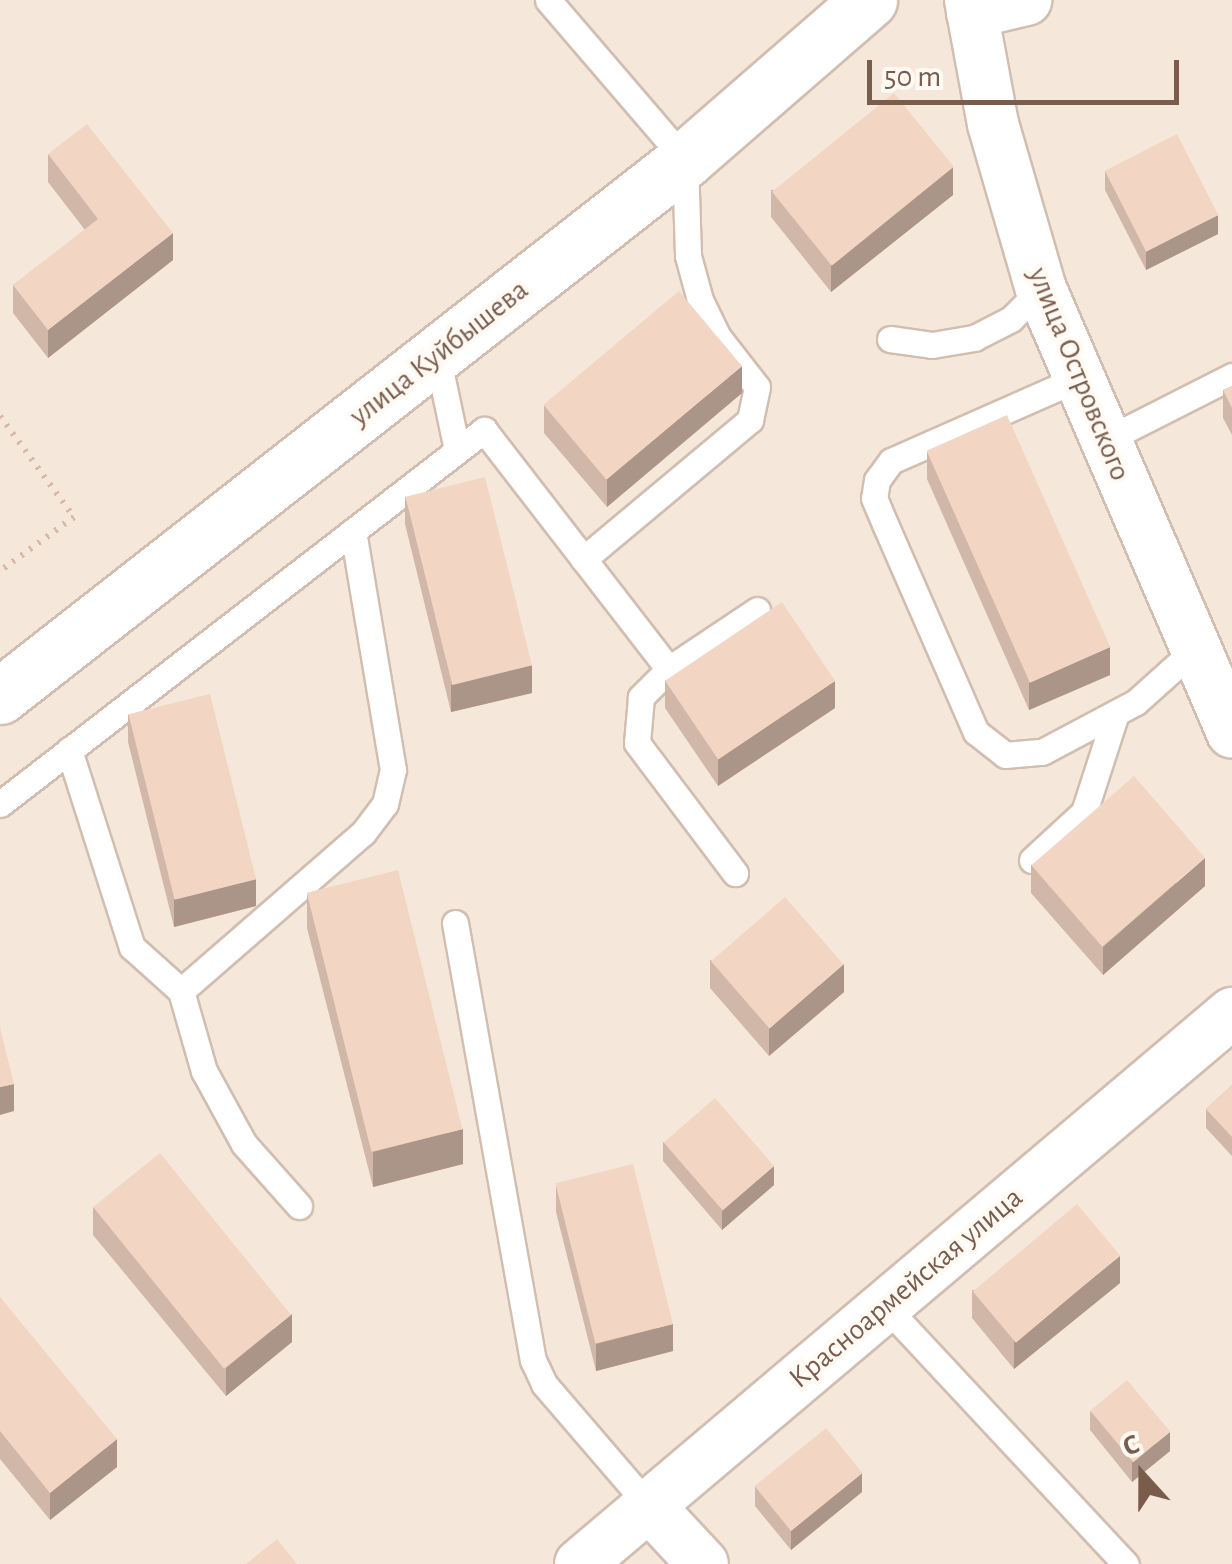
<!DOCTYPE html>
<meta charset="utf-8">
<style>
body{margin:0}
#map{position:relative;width:1232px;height:1564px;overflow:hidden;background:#fdf6ec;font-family:"Alegreya Sans",sans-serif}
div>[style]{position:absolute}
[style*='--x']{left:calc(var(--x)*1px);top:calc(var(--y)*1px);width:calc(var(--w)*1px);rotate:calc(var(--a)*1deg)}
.residential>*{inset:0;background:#f5e8da;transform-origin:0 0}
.path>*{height:6px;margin-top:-3px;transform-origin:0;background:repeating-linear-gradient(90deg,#d9b8a5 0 2.5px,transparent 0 10.5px)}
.roads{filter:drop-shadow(2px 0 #d1beb0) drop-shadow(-2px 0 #d1beb0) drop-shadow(0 2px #d1beb0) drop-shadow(0 -2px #d1beb0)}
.lane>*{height:25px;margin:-12.5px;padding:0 12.5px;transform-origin:12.5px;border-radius:12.5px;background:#fff}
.street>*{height:50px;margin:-25px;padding:0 25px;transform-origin:25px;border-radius:25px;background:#fff}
.secondary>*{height:55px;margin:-27.5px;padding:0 27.5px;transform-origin:27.5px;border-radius:27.5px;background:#fff}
.wall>*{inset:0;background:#d1b7a8}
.shaded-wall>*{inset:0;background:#aa9588}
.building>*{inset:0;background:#f3d5c3;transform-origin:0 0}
span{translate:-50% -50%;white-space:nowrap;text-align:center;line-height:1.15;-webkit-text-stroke:8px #fffaf3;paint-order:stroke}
.street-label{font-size:30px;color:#7a5c4d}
.north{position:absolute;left:1092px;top:1424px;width:100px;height:100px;-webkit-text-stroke:8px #fffaf3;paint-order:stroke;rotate:339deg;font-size:28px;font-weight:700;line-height:40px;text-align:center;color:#7a5c4d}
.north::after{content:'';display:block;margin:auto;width:35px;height:45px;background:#7a5c4d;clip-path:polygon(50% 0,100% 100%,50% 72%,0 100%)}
.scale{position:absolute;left:867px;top:60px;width:312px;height:45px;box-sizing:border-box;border:5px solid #7a5c4d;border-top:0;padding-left:12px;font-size:30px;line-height:35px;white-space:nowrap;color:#7a5c4d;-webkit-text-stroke:8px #fffaf3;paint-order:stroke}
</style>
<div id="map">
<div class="residential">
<div style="left:0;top:0;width:1232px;height:1564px"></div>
</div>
<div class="path">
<div style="--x:0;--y:416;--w:125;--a:53.8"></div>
<div style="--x:74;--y:517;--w:92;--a:143.9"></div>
</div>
<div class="roads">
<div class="lane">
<div style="--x:548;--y:0;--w:211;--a:49.4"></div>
<div style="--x:685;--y:160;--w:96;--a:88.2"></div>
<div style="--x:688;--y:256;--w:46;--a:74.7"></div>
<div style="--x:700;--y:300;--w:41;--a:64.1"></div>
<div style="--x:718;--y:337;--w:63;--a:52"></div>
<div style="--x:757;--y:387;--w:34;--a:102"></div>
<div style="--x:750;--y:420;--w:217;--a:140.1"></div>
<div style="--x:890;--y:339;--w:42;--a:8.1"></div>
<div style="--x:932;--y:345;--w:43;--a:-9.5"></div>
<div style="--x:974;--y:338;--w:42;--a:-27.2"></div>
<div style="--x:1011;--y:319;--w:42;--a:-45"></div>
<div style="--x:437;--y:355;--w:97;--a:78.1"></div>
<div style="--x:1077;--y:379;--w:203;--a:156.2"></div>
<div style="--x:891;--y:461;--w:24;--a:126"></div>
<div style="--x:877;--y:480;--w:18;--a:99"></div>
<div style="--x:874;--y:498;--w:28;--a:67"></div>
<div style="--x:885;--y:524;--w:227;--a:66.4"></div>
<div style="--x:976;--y:732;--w:37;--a:38"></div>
<div style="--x:1005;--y:755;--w:37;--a:-5"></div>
<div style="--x:1042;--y:752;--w:106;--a:-28"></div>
<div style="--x:1136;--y:702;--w:79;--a:-41.9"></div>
<div style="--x:1104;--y:441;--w:144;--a:-26.9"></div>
<div style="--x:669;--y:669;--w:40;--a:135"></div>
<div style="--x:641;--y:697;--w:46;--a:95"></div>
<div style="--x:637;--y:743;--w:163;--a:53"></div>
<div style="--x:69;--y:750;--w:207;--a:72.3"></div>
<div style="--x:132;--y:947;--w:66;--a:41.9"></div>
<div style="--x:181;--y:991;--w:83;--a:74"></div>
<div style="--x:204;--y:1071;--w:83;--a:61.3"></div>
<div style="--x:244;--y:1144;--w:83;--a:48.4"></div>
<div style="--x:0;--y:804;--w:612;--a:-37.69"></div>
<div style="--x:484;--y:430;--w:302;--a:52.3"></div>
<div style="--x:669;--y:669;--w:106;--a:-33.8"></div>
<div style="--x:1032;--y:860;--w:71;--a:-42.7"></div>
<div style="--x:1084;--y:812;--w:104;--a:-72.1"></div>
<div style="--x:455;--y:923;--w:444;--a:79.9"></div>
<div style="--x:533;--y:1360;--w:26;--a:65"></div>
<div style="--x:544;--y:1384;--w:161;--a:49.3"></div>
<div style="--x:181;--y:991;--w:241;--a:-41"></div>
<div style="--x:363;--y:833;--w:36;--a:-53"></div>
<div style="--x:385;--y:804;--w:35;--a:-77"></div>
<div style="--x:393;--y:770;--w:242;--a:-99.5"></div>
<div style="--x:885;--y:1306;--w:353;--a:47"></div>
</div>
<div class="street">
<div style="--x:970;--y:0;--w:126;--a:79.5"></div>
<div style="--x:993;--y:124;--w:172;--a:73.8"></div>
<div style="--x:1041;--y:289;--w:483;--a:66.7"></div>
<div style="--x:972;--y:13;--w:56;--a:-13.5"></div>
<div style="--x:649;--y:1506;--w:79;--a:47"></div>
<div style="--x:580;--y:1564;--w:854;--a:-40.2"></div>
</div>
<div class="secondary">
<div style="--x:0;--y:696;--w:870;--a:-38.04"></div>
<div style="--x:685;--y:160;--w:244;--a:-41"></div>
</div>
</div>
<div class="wall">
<div style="clip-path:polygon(48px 154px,173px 260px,48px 358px,13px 313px,13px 285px,85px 230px,48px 182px)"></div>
<div style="clip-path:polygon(1105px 171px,1218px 234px,1146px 270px,1105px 190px)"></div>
<div style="clip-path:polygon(771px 190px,953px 195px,831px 292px,771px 217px)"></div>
<div style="clip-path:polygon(1232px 386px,1232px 435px,1223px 418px,1223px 390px)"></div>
<div style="clip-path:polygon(742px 393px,607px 507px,544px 433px,544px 405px)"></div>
<div style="clip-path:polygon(927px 451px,1110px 675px,1029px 710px,927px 479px)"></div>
<div style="clip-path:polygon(405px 496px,532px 693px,451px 712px,405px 524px)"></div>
<div style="clip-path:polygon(665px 680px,835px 708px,718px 786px,665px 708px)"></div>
<div style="clip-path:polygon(128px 714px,256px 906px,174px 927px,128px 742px)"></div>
<div style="clip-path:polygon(1031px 865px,1205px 886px,1103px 975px,1031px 893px)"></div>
<div style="clip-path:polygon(307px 893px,463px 1164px,373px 1187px,307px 928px)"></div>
<div style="clip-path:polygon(710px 960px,844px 992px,769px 1056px,710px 988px)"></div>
<div style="clip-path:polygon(1232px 1085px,1232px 1156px,1206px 1128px,1206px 1109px)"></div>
<div style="clip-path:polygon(663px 1142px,774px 1185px,722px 1230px,663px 1161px)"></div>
<div style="clip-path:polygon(556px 1184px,673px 1351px,596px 1371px,556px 1212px)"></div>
<div style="clip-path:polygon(93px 1207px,292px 1342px,226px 1396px,93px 1235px)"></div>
<div style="clip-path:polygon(1120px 1283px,1014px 1369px,972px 1318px,972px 1290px)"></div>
<div style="clip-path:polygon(0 1297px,117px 1467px,50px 1520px,0 1459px)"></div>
<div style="clip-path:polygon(1090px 1411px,1170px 1451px,1132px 1482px,1090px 1430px)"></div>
<div style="clip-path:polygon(755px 1486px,862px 1492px,791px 1550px,755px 1506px)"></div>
</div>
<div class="shaded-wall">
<div style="clip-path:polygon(953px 167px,953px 195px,831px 292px,831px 264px)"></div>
<div style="clip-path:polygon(1218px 215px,1218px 234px,1146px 270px,1146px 251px)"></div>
<div style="clip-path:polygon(173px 233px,173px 260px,48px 358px,48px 330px)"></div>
<div style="clip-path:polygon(742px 366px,742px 393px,607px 507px,607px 479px)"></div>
<div style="clip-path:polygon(1110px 647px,1110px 675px,1029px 710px,1029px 683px)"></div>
<div style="clip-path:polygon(532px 665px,532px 693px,451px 712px,451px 685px)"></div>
<div style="clip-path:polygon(835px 681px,835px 708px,718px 786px,718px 759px)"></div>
<div style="clip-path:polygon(1205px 858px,1205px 886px,1103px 975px,1103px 947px)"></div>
<div style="clip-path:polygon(256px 879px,256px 906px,174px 927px,174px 899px)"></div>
<div style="clip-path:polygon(844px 964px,844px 992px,769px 1056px,769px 1029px)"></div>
<div style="clip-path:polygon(14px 1084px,14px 1111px,0 1115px,0 1087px)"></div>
<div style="clip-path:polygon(463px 1129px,463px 1164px,373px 1187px,373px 1152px)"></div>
<div style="clip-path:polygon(774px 1166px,774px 1185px,722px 1230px,722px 1210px)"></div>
<div style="clip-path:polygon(1120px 1256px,1120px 1283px,1014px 1369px,1014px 1342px)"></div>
<div style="clip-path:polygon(292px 1314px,292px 1342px,226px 1396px,226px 1368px)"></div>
<div style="clip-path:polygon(673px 1324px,673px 1351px,596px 1371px,596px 1344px)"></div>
<div style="clip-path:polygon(1170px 1432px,1170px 1451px,1132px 1482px,1132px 1463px)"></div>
<div style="clip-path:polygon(117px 1439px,117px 1467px,50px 1520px,50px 1493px)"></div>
<div style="clip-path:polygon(862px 1473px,862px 1492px,791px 1550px,791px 1531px)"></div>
</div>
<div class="building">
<div style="left:894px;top:93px;width:95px;height:157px;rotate:51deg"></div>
<div style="clip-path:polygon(87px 124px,173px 233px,48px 330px,13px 285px,98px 219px,48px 154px)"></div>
<div style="left:1177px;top:134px;width:91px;height:81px;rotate:63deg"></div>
<div style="left:679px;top:291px;width:98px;height:177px;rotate:50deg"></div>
<div style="clip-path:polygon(1232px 386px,1232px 408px,1223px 390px)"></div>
<div style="left:1007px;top:415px;width:254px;height:88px;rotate:66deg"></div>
<div style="left:485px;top:477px;width:194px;height:82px;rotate:76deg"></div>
<div style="left:782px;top:602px;width:95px;height:141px;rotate:56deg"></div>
<div style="left:210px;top:694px;width:191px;height:84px;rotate:76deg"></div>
<div style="left:1134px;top:776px;width:108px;height:136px;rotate:49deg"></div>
<div style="left:398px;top:870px;width:267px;height:94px;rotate:76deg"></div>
<div style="left:785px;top:897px;width:89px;height:98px;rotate:49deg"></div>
<div style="clip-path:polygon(0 1027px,14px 1084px,0 1087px)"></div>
<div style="clip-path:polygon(1232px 1085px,1232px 1137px,1206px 1109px)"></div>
<div style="left:715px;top:1098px;width:90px;height:68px;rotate:49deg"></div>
<div style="left:160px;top:1153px;width:208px;height:86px;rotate:51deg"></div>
<div style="left:633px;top:1164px;width:165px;height:80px;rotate:76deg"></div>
<div style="left:1077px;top:1204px;width:67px;height:136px;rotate:50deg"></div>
<div style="clip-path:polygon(0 1297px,117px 1439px,50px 1493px,0 1431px)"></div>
<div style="left:1127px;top:1380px;width:67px;height:48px;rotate:50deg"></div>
<div style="left:826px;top:1428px;width:58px;height:92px;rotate:51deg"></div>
<div style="clip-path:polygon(277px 1539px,297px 1564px,246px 1564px)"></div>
</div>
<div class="street-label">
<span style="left:439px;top:353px;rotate:-38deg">улица Куйбышева</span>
<span style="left:1079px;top:374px;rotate:68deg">улица Островского</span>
<span style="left:906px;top:1288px;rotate:-40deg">Красноармейская улица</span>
</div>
<div class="north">С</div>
<div class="scale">50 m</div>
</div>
